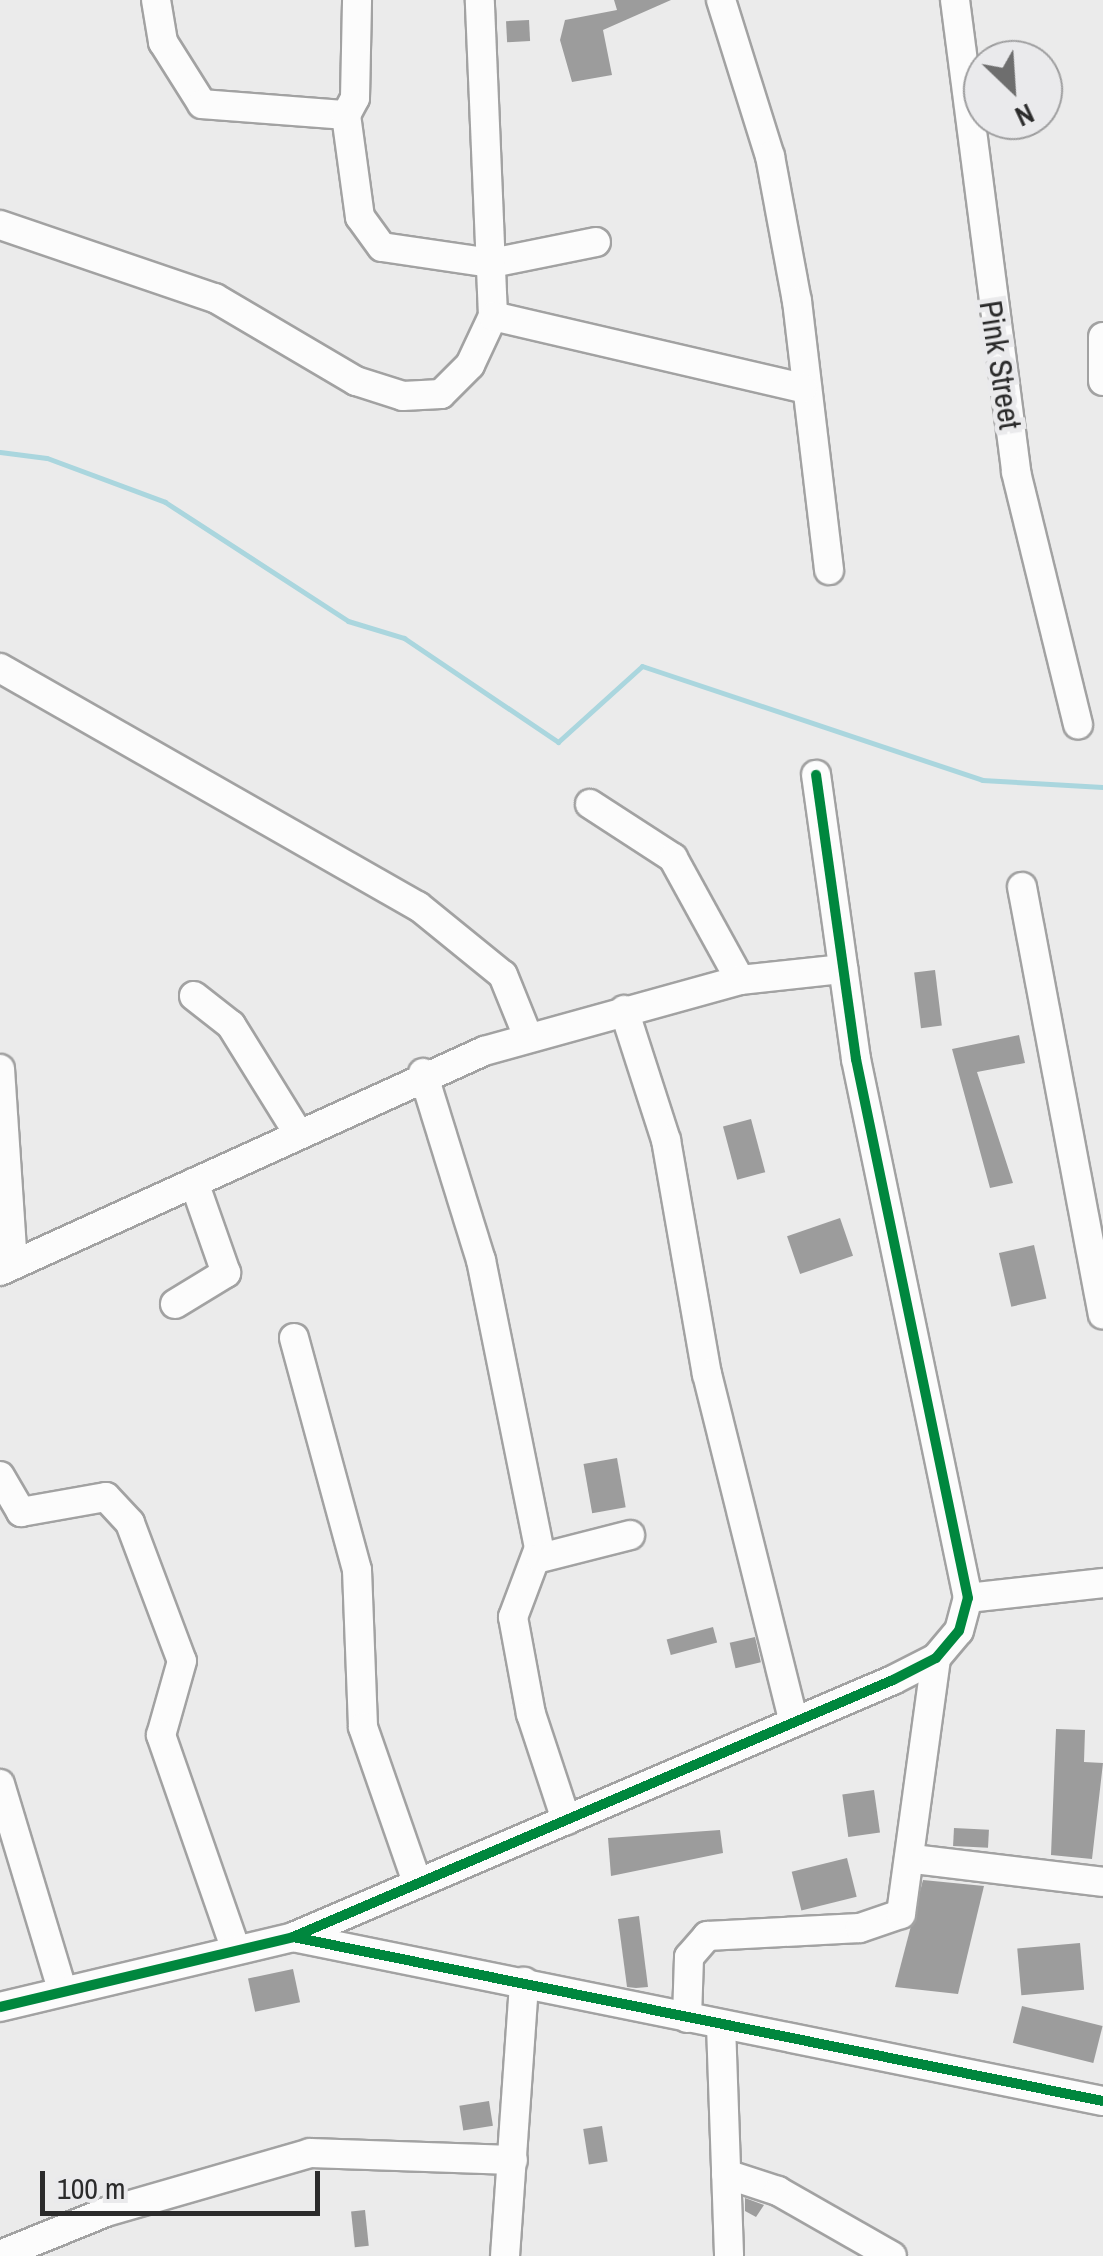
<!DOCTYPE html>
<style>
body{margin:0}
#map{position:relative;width:1103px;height:2256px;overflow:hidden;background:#ebebeb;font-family:"Archivo Narrow",sans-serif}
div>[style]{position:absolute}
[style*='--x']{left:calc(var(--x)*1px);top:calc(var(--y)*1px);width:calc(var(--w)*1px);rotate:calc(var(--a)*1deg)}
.stream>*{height:5px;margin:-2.5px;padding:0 2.5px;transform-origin:2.5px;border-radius:2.5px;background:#aad6de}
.building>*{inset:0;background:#9c9c9c;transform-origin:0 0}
.roads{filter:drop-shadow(2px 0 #a2a2a2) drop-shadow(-2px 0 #a2a2a2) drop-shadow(0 2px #a2a2a2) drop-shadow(0 -2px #a2a2a2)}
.minor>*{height:28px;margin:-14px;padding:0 14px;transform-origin:14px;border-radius:14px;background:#fcfcfc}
.cycleway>*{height:10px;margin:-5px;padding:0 5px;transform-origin:5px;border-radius:5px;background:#00873e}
span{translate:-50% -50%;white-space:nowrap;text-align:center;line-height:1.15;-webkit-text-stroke:10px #eaeaec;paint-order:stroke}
.street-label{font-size:32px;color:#2b2b2b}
.north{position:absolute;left:963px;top:40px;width:100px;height:100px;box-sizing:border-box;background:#eaeaec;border:2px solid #9e9e9f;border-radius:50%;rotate:155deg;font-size:28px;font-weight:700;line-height:40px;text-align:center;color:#2b2b2b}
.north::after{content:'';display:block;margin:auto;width:35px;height:45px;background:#6e6e6e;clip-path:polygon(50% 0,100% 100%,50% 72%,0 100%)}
.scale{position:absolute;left:40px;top:2171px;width:280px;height:45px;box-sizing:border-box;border:5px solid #2b2b2b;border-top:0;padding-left:12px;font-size:30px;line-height:35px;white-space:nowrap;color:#2b2b2b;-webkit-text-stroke:8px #eaeaec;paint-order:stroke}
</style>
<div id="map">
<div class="stream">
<div style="--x:0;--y:452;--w:47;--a:7.3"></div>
<div style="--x:47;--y:458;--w:126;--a:20.4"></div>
<div style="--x:165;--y:502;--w:218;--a:33"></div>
<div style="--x:348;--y:621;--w:59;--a:16.9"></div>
<div style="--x:404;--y:638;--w:186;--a:34"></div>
<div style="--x:558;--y:742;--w:113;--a:-42.1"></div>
<div style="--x:642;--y:666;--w:359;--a:18.5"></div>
<div style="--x:982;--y:780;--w:121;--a:3.3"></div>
</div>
<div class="building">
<div style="clip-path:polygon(614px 0,671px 0,603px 30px,612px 75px,572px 82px,560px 40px,565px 20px,617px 10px)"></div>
<div style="left:529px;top:20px;width:21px;height:23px;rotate:87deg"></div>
<div style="left:935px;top:970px;width:56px;height:21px;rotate:83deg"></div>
<div style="clip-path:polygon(1019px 1035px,1025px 1063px,977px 1072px,1013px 1183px,990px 1188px,952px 1049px)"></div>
<div style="left:751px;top:1119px;width:55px;height:29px;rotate:75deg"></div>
<div style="left:840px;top:1218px;width:40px;height:56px;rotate:71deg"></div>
<div style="left:1034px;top:1245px;width:55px;height:36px;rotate:77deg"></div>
<div style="left:617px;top:1458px;width:50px;height:34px;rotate:80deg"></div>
<div style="left:713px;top:1627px;width:16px;height:48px;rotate:75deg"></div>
<div style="left:755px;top:1637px;width:26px;height:26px;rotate:77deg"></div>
<div style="clip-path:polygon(1056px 1729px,1085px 1730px,1084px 1762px,1103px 1763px,1092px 1859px,1051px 1855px)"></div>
<div style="left:874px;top:1790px;width:43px;height:32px;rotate:82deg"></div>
<div style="left:954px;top:1828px;width:35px;height:18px;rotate:3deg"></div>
<div style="clip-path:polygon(720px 1830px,723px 1853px,611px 1876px,608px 1838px)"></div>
<div style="left:847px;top:1858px;width:40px;height:57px;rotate:76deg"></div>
<div style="clip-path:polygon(923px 1880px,984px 1886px,958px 1994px,895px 1987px)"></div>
<div style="clip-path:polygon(639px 1916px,648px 1987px,636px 1988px,627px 1987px,618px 1919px)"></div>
<div style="left:1080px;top:1943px;width:47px;height:63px;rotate:85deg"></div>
<div style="left:293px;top:1969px;width:34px;height:46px;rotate:78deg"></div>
<div style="left:1022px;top:2006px;width:83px;height:38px;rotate:14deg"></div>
<div style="left:489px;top:2101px;width:25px;height:30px;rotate:81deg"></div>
<div style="left:602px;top:2126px;width:36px;height:19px;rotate:81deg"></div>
<div style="clip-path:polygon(745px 2198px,764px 2205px,756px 2217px,745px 2211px)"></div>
<div style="left:365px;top:2210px;width:36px;height:14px;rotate:84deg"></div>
</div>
<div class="roads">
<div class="minor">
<div style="--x:156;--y:0;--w:43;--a:80.5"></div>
<div style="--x:163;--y:42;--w:73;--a:57.8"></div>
<div style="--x:202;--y:104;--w:144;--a:4.4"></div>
<div style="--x:346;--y:115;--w:103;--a:82.2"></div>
<div style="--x:360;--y:217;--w:37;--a:54"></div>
<div style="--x:382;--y:247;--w:111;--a:8.3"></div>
<div style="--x:492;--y:263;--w:106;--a:-11.4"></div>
<div style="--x:721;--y:0;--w:164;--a:72.6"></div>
<div style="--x:770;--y:156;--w:147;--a:79.5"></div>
<div style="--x:797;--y:301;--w:271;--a:83.2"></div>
<div style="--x:955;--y:0;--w:476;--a:82.6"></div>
<div style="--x:1016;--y:472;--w:260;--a:76.2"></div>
<div style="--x:346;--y:115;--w:19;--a:-62"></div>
<div style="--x:355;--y:98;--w:98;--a:-88.8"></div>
<div style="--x:0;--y:225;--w:227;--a:18.8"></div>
<div style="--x:215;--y:298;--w:164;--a:30.5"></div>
<div style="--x:356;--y:381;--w:49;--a:17.7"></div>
<div style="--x:403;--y:396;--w:38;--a:-3"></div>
<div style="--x:441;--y:394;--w:41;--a:-45"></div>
<div style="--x:470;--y:365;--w:54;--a:-64.9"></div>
<div style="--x:493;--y:316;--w:316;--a:-92.4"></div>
<div style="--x:493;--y:316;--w:318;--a:13.1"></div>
<div style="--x:1103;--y:337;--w:44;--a:90"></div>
<div style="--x:0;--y:668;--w:481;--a:29.7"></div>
<div style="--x:418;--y:906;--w:109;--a:39.1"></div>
<div style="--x:503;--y:975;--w:67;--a:68"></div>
<div style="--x:590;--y:804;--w:99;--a:33"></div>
<div style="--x:673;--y:858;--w:139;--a:61.2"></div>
<div style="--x:1022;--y:887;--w:435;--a:79.3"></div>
<div style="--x:194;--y:996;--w:47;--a:38.1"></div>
<div style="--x:231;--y:1025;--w:127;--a:58.2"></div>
<div style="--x:624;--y:1010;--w:137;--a:72.1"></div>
<div style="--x:666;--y:1140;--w:238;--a:80.1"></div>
<div style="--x:707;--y:1374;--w:356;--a:76"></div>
<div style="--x:0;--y:1069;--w:196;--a:86.2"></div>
<div style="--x:423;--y:1073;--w:196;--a:72.8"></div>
<div style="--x:481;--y:1260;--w:294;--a:78.6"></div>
<div style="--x:539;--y:1548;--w:74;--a:110.6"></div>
<div style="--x:513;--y:1617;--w:99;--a:79.5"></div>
<div style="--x:531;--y:1714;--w:112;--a:71.7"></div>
<div style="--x:0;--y:1271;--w:532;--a:-24.44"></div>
<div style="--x:484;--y:1051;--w:266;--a:-15.5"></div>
<div style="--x:740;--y:980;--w:104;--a:-6.1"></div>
<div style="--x:175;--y:1304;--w:60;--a:-31.3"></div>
<div style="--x:226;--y:1273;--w:96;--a:-109.4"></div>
<div style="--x:294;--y:1338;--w:240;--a:74.8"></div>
<div style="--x:357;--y:1570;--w:157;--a:87.8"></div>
<div style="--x:363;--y:1727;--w:164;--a:70.8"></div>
<div style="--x:0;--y:1476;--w:42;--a:59.7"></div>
<div style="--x:21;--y:1512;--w:86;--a:-10"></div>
<div style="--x:106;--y:1497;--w:35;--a:47"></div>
<div style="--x:130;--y:1523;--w:147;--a:69.4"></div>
<div style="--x:182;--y:1661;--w:77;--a:105.8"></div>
<div style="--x:161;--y:1735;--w:225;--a:70.8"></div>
<div style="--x:540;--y:1558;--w:93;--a:-14.3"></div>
<div style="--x:968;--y:1598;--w:136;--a:-6.3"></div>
<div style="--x:0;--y:1784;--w:215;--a:73.2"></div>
<div style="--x:914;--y:1859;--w:190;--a:6.9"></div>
<div style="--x:293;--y:1937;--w:653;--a:-23.19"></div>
<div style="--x:893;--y:1680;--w:48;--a:-27.1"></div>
<div style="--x:936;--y:1658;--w:35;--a:-50"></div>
<div style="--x:959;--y:1631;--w:34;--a:-75"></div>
<div style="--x:968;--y:1598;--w:551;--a:-101.74"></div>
<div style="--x:856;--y:1059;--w:287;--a:-98"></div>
<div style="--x:0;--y:2007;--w:301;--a:-13.4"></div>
<div style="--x:293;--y:1937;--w:826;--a:11.45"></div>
<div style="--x:687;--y:2018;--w:61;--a:-88.1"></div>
<div style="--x:689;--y:1957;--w:28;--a:-49"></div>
<div style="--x:707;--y:1936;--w:153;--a:-3"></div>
<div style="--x:860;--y:1928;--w:43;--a:-18.9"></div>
<div style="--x:901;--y:1914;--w:258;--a:-82.2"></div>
<div style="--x:721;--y:2025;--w:231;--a:88"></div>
<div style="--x:726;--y:2174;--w:55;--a:18.1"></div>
<div style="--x:778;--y:2191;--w:131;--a:29.7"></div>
<div style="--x:0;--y:2255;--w:114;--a:-22.1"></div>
<div style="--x:106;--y:2212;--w:212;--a:-16.1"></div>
<div style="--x:310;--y:2153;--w:203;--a:2"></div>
<div style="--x:505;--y:2256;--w:275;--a:-86"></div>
</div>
</div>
<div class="cycleway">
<div style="--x:293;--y:1937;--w:653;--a:-23.19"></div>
<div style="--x:893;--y:1680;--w:48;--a:-27.1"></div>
<div style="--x:936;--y:1658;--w:35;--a:-50"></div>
<div style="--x:959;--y:1631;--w:34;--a:-75"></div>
<div style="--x:968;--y:1598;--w:551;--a:-101.74"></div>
<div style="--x:856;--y:1059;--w:287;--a:-98"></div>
<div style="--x:0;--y:2007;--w:301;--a:-13.4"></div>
<div style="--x:293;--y:1937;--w:826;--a:11.45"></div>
</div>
<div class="street-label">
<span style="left:1000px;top:365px;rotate:81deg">Pink Street</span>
</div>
<div class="north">N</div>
<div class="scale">100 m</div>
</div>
